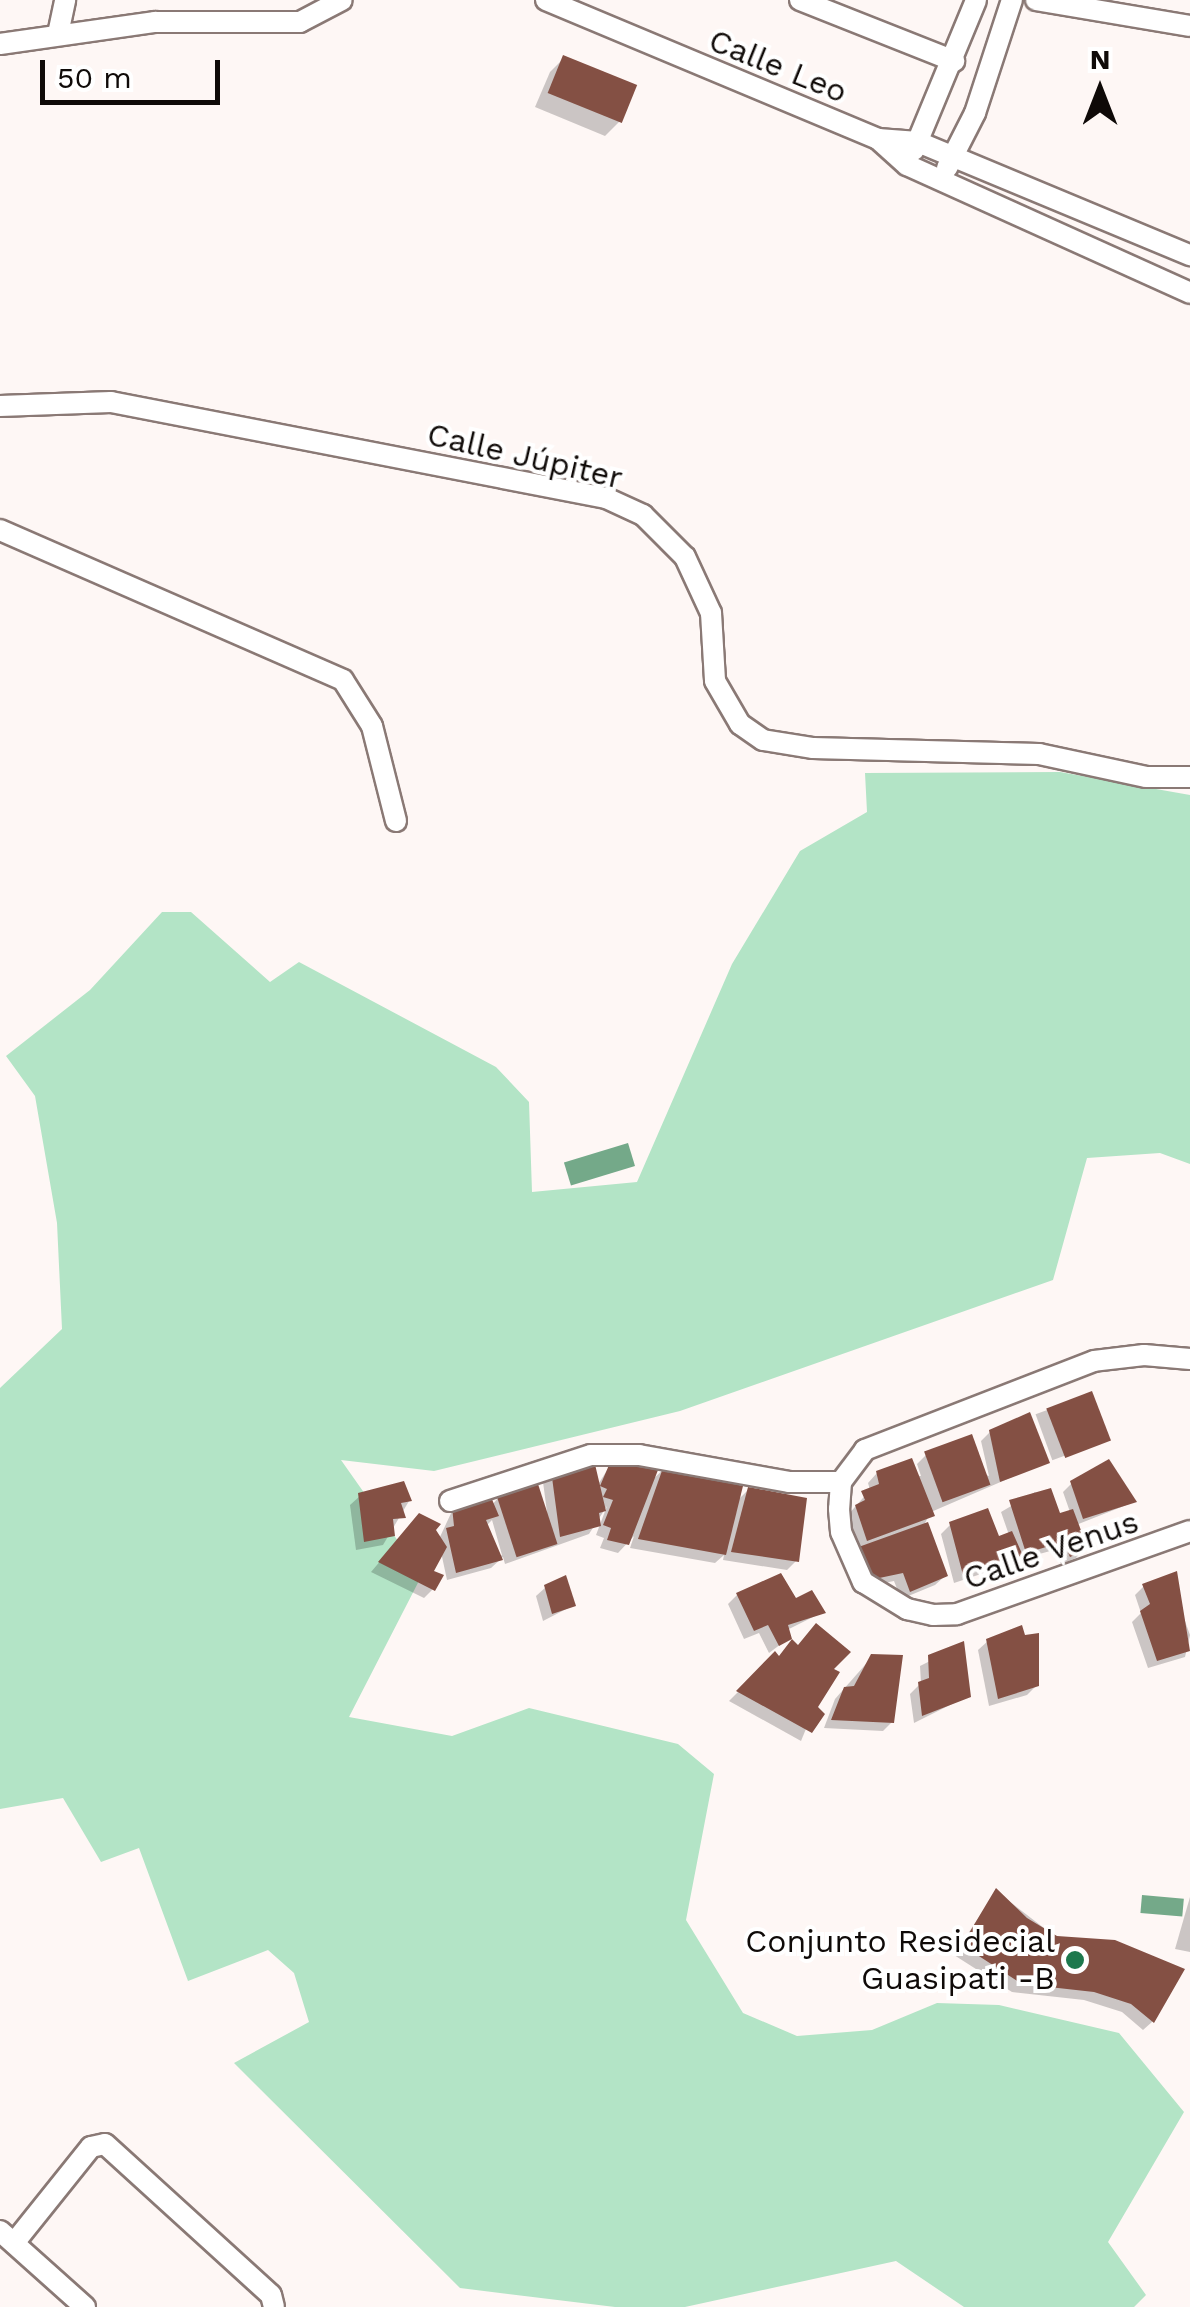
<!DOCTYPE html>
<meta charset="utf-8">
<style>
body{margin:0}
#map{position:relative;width:1190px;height:2307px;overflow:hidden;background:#fef7f5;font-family:"Work Sans",sans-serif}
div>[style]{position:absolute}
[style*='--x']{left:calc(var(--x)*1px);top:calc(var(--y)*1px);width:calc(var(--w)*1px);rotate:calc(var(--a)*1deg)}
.green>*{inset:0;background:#b3e4c6}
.water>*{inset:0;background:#74a989;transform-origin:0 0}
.shadow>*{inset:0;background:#0003;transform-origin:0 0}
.building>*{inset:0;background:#845044;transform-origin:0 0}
.roads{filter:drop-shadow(2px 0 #8a7975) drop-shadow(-2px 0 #8a7975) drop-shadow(0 2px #8a7975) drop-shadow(0 -2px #8a7975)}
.minor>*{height:20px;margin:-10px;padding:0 10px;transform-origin:10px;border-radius:10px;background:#fff}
.dots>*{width:28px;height:28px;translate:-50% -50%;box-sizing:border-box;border:5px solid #fff;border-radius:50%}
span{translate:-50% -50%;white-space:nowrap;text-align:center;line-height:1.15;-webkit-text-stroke:8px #fff;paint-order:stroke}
.street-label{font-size:32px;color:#0f0a08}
.poi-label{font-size:32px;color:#0f0a08}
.right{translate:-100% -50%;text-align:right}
.north{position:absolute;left:1050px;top:40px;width:100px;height:100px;-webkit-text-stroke:8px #fff;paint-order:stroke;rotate:0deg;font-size:28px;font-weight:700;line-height:40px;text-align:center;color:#0f0a08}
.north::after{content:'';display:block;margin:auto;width:35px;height:45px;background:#0f0a08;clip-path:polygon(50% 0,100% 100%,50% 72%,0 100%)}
.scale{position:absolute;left:40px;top:60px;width:180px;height:45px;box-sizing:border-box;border:5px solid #0f0a08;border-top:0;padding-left:12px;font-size:30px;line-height:35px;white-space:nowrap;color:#0f0a08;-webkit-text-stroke:8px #fff;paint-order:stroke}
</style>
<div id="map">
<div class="green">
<div style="clip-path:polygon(1060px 772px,1190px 795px,1190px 1164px,1160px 1153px,1087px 1158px,1053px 1280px,680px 1411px,434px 1471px,341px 1460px,422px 1575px,349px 1717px,452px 1736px,529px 1708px,678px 1744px,714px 1774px,686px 1920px,743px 2013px,797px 2036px,872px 2030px,937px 2003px,999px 2005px,1119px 2033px,1184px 2112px,1108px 2242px,1146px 2295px,1134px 2307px,964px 2307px,896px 2261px,685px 2307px,615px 2307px,460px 2288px,234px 2063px,309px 2022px,294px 1973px,268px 1950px,188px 1981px,139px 1848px,101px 1862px,63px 1798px,0 1809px,0 1388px,62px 1329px,57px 1223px,35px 1096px,6px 1056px,90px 990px,162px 912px,191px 912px,270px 982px,299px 962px,496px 1067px,529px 1102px,532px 1192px,637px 1182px,732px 964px,800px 851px,867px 812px,865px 773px)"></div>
</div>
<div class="water">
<div style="left:628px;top:1143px;width:24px;height:67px;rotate:73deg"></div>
<div style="left:1142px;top:1895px;width:42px;height:18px;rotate:5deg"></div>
</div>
<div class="shadow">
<div style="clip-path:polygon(564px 58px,620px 121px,605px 136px,535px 107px,550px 72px)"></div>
<div style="left:1091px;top:1394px;width:49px;height:59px;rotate:70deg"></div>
<div style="clip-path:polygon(990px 1432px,1047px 1462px,931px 1512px,925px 1523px,945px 1576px,935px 1585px,901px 1599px,894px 1581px,855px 1589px,845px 1560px,859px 1550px,847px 1516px,870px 1490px,868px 1483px,877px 1473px,921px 1476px,917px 1464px,926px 1455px,989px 1476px,981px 1441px)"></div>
<div style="clip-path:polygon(evenodd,613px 1461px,651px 1481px,665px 1468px,738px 1500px,748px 1490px,796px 1561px,787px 1570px,723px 1560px,724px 1555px,715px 1563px,630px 1548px,634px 1536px,618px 1553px,600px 1548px,604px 1538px,596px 1535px,607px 1506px,589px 1534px,505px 1564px,503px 1557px,491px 1568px,447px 1580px,441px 1552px,430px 1572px,433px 1589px,424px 1598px,371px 1572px,410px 1526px,433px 1530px,439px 1539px,453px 1509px,492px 1505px,498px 1498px,547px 1512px,543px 1482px,552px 1473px,597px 1486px,613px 1461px,492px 1520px,502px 1555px,499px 1557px,486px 1526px,492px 1520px)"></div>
<div style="clip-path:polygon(1072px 1483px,1134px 1502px,1076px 1525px,1085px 1548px,1076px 1558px,1061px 1564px,1054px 1550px,1021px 1559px,1025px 1567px,1016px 1576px,1002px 1581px,996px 1569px,954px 1583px,941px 1534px,950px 1525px,998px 1539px,1009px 1535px,1001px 1512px,1035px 1492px,1059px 1516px,1070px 1512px,1063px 1492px)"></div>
<div style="clip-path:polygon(360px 1496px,409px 1501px,383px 1545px,356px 1550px,350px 1505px)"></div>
<div style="clip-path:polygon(1144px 1586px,1173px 1588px,1190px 1635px,1185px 1657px,1148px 1668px,1132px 1622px,1141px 1613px,1135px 1595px)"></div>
<div style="clip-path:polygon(546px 1587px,574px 1605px,543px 1621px,536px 1596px)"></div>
<div style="clip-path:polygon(737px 1595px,796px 1602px,823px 1612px,787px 1630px,789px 1638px,769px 1653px,759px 1633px,744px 1639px,728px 1604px)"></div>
<div style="clip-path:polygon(988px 1641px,1037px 1685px,1027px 1695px,989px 1706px,978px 1650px)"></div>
<div style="clip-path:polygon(962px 1645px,968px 1696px,914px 1723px,910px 1694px,921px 1683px,920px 1666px)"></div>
<div style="clip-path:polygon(775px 1655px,815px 1707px,801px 1741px,729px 1701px)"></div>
<div style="clip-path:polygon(872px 1657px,901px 1658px,892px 1722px,883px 1731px,824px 1728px,835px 1699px)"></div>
<div style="clip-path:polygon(996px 1891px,1057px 1938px,1182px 1971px,1152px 2022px,1143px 2030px,1122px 2012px,1084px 2000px,1012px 1992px,954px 1955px)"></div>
<div style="clip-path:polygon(1190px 1897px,1190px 1952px,1175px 1949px)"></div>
</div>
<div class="building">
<div style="left:563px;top:55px;width:80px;height:41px;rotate:22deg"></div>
<div style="left:1092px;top:1391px;width:53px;height:49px;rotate:69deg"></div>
<div style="clip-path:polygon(1030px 1412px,1050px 1463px,1000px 1482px,989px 1430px)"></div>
<div style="left:972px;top:1434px;width:54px;height:51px;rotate:70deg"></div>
<div style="clip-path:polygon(612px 1458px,658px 1470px,629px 1545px,607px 1540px,611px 1528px,603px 1525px,613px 1500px,603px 1497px,607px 1489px,600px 1486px)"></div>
<div style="clip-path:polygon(912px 1458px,935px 1516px,867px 1541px,855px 1505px,865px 1500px,861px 1491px,879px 1484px,876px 1471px)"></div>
<div style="clip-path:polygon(1109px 1459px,1137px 1502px,1083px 1519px,1070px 1481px)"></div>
<div style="clip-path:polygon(594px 1460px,606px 1511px,599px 1513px,601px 1526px,560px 1537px,551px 1470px)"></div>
<div style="clip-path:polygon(664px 1465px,743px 1486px,726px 1555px,638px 1539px)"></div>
<div style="clip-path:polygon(404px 1481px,412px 1501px,401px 1503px,406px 1518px,393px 1519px,395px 1536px,364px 1542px,358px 1493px)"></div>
<div style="left:538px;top:1484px;width:63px;height:43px;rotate:72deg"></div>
<div style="clip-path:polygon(748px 1487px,807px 1498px,799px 1562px,731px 1552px)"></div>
<div style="clip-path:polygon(1051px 1488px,1060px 1513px,1073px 1509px,1088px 1549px,1070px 1557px,1063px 1542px,1026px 1553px,1009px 1500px)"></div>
<div style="clip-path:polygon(491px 1497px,499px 1516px,486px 1520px,503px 1560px,456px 1573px,446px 1528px,454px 1526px,452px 1507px)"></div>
<div style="clip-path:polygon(988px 1508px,999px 1536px,1012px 1531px,1028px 1567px,1011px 1573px,1005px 1561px,963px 1575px,949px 1522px)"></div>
<div style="clip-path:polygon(419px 1513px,441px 1524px,436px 1530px,447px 1547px,434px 1571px,444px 1575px,435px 1591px,378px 1562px)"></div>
<div style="clip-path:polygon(928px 1522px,948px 1576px,910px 1592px,903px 1573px,865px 1581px,853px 1549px)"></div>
<div style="clip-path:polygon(1177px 1571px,1190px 1651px,1157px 1661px,1140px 1611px,1150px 1604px,1142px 1584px)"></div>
<div style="clip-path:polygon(781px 1573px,796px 1598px,812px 1590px,826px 1613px,788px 1625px,792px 1639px,779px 1646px,768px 1625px,754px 1631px,736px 1593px)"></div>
<div style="clip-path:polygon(566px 1575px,576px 1606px,552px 1614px,544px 1585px)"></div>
<div style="clip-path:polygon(816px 1623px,851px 1652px,834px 1669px,840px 1672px,818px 1707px,825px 1714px,812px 1733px,736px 1691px,775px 1651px,779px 1656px,792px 1639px,798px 1645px)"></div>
<div style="clip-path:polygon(1022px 1625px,1025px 1635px,1039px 1633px,1039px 1686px,998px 1699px,986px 1639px)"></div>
<div style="clip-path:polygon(964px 1641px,971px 1697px,922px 1716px,918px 1682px,929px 1678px,928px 1655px)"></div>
<div style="clip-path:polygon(871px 1654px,903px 1655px,894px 1723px,831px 1720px,844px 1687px,854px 1686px)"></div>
<div style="clip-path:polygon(996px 1888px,1027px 1918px,1057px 1936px,1115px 1940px,1185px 1969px,1154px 2023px,1131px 2004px,1094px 1992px,1022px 1984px,962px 1945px)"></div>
</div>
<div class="roads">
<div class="minor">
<div style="--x:546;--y:0;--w:360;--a:22.7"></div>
<div style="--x:878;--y:139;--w:39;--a:42"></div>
<div style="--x:907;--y:165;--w:311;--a:24.3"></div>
<div style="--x:800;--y:0;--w:166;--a:21.6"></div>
<div style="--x:1036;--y:0;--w:156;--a:9.6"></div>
<div style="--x:58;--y:34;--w:35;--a:-78"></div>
<div style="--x:0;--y:44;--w:157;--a:-8.1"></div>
<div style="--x:155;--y:22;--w:145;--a:0"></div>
<div style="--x:300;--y:22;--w:47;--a:-27.6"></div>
<div style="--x:878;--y:139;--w:40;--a:4.3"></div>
<div style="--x:918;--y:142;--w:295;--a:22.6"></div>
<div style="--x:914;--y:150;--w:162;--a:-67.5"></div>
<div style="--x:947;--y:168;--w:62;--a:-63"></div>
<div style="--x:975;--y:113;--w:119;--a:-71.9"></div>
<div style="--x:0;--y:406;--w:111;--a:-2.1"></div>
<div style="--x:111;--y:402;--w:504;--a:10.98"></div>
<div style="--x:606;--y:498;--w:41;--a:24.7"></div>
<div style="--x:643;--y:515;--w:59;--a:45"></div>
<div style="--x:685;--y:557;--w:62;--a:65.1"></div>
<div style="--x:711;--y:613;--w:68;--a:86.6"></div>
<div style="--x:715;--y:681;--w:50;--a:59.8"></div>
<div style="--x:740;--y:724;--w:28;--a:35"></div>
<div style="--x:763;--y:740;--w:51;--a:9.1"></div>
<div style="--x:813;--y:748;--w:226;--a:1.5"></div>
<div style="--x:1039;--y:754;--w:109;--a:12.1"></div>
<div style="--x:1146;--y:777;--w:44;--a:0"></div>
<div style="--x:0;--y:530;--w:374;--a:23.6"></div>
<div style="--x:343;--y:680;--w:54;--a:57.8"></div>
<div style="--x:372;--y:726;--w:98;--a:75.8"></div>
<div style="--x:1190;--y:1359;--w:46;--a:-175"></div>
<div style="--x:1144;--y:1355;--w:50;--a:173.2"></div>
<div style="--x:1094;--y:1361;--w:246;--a:158.8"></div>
<div style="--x:865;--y:1450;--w:40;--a:127"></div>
<div style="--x:841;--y:1482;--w:27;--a:94"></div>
<div style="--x:839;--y:1509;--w:23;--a:85"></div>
<div style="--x:841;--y:1532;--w:55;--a:66.3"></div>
<div style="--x:863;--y:1582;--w:52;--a:31.5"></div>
<div style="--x:907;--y:1609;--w:27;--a:13"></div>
<div style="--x:933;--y:1615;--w:24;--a:-2"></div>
<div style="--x:957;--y:1614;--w:247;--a:-19.6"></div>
<div style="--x:450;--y:1501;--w:148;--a:-18.1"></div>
<div style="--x:591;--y:1455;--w:48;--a:0"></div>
<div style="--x:639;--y:1455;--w:152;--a:10.2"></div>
<div style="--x:789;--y:1482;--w:52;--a:0"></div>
<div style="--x:0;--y:2231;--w:114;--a:41.8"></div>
<div style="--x:14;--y:2243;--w:123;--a:-51.3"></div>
<div style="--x:91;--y:2147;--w:14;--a:-12"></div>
<div style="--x:105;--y:2144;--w:224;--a:42.3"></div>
<div style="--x:271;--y:2295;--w:12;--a:76"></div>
</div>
</div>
<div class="dots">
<div style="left:1075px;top:1960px;background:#1d784d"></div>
</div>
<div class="street-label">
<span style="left:778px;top:66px;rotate:22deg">Calle Leo</span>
<span style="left:525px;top:456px;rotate:13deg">Calle Júpiter</span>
<span style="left:1051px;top:1550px;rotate:-19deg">Calle Venus</span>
</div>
<div class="poi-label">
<span class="right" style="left:1055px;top:1960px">Conjunto Residecial<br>Guasipati -B</span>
</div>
<div class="north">N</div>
<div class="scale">50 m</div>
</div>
